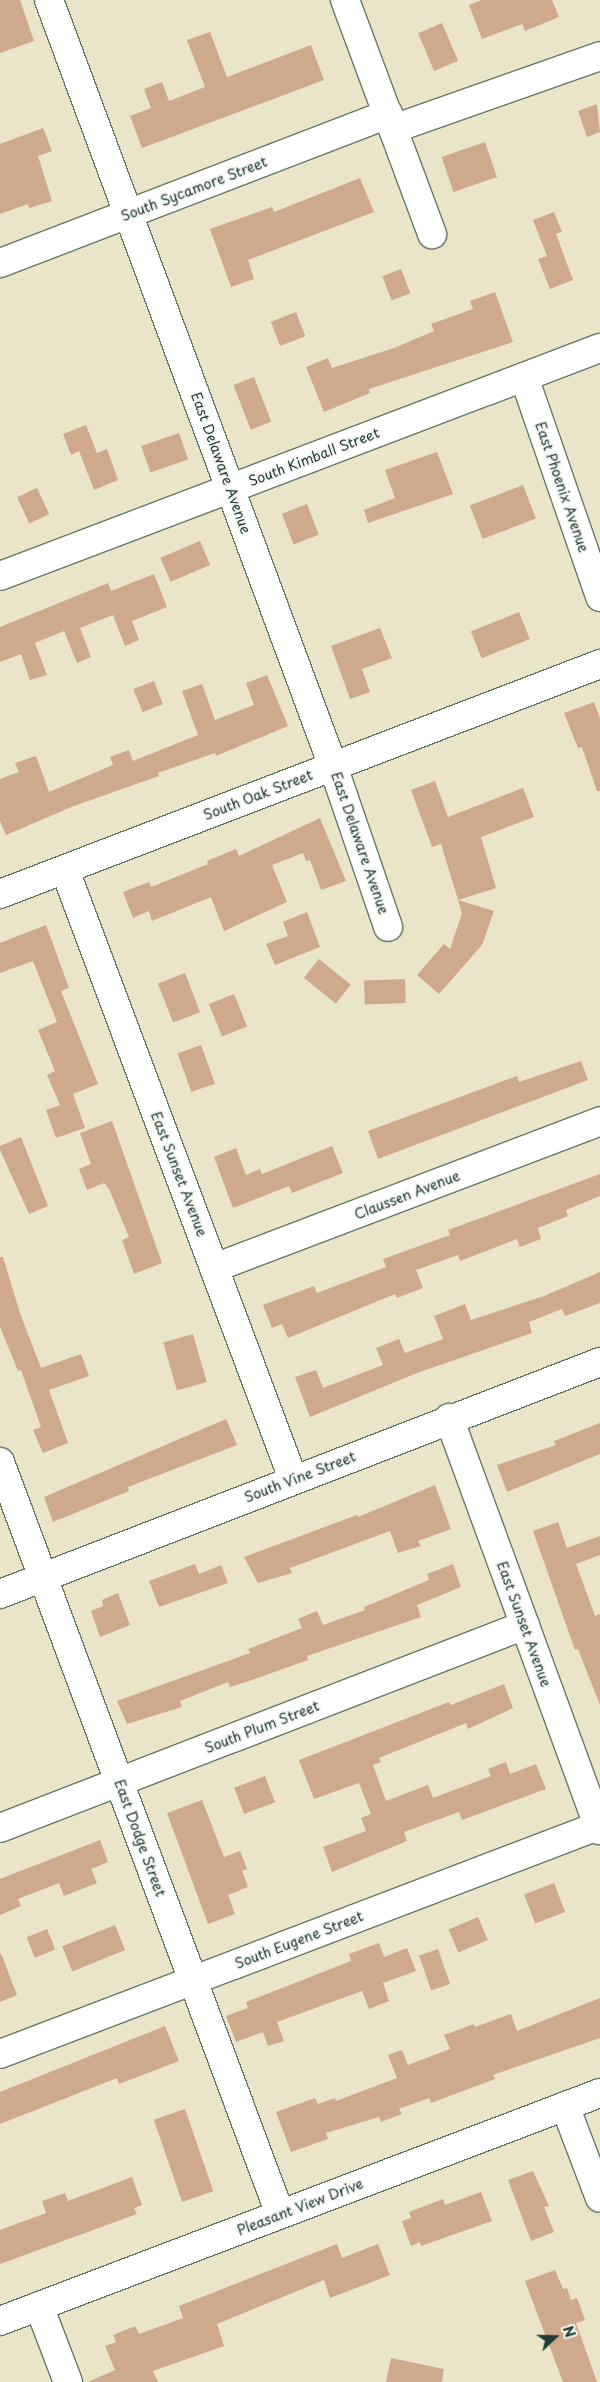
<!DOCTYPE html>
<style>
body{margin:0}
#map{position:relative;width:600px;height:2382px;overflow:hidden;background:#eae5c8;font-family:"Playpen Sans",sans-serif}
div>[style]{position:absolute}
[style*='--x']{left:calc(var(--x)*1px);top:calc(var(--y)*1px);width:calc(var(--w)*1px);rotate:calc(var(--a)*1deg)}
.building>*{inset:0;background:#cfa98b;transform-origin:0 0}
.roads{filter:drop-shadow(1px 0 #667868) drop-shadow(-1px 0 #667868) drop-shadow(0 1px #667868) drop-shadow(0 -1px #667868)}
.minor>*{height:28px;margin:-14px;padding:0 14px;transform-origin:14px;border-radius:14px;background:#fff}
span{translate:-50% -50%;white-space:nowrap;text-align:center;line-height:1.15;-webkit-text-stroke:4px #f6f6f2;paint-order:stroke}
.street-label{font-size:14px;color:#1f3d34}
.north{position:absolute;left:530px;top:2312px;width:50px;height:50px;-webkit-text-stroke:4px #f6f6f2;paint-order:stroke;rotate:69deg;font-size:14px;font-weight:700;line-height:20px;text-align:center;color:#1f3d34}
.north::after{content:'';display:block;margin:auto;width:18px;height:22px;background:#1f3d34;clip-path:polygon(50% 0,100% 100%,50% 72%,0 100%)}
</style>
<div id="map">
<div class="building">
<div style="clip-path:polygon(0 0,20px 0,34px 41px,0 53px)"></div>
<div style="clip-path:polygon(482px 0,552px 0,559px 17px,525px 31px,522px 24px,482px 39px,469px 5px)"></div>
<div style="left:442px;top:23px;width:41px;height:26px;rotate:67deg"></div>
<div style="clip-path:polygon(210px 32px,227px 77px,311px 45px,324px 80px,142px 148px,130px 116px,151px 108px,144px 89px,162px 82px,169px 101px,205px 87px,187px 40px)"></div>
<div style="clip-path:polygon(597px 104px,600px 132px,587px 137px,578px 111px)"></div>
<div style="clip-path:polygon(43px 128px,52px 151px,38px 156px,52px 201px,29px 208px,28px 204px,0 214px,0 144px)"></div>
<div style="left:485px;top:142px;width:37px;height:46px;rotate:71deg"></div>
<div style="clip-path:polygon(360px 178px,374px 212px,248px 260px,254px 279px,231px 287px,210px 229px,272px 207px,274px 212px)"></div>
<div style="clip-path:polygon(554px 212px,562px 232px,556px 234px,573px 280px,550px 289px,538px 259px,547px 256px,533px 220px)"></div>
<div style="left:401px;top:269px;width:26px;height:20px;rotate:69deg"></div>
<div style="clip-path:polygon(495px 292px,513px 342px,369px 389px,370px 393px,324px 412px,306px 367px,328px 358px,332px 368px,394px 348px,434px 331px,431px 324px,473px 309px,470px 301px)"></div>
<div style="left:296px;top:312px;width:26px;height:27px;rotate:69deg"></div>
<div style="left:254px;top:377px;width:48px;height:22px;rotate:69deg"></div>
<div style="clip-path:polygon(86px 425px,97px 453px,107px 449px,118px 480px,94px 490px,79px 451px,71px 455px,63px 434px)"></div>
<div style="left:179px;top:433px;width:28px;height:40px;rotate:71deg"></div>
<div style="clip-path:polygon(437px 452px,453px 494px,368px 523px,364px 510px,395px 498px,385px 470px)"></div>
<div style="left:523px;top:485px;width:36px;height:57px;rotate:69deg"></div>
<div style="left:37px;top:488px;width:29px;height:22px;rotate:65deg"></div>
<div style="left:307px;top:504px;width:33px;height:27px;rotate:69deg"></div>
<div style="left:200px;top:541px;width:26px;height:43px;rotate:67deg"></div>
<div style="clip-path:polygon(154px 574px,167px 607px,132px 621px,139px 640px,125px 646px,113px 615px,80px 628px,91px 657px,77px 663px,64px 631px,35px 643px,47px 675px,30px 680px,21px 654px,0 662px,0 627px,108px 583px,111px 591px)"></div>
<div style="left:519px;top:612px;width:29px;height:52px;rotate:68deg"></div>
<div style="clip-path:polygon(380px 628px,392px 658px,362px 669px,370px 692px,350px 699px,331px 646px)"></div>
<div style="clip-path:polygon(267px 675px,288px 726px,216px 756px,215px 753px,158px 773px,159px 776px,74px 806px,6px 835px,0 821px,0 779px,19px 772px,15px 763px,36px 756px,49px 792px,113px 765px,110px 757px,129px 750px,133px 761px,198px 735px,182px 691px,202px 684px,215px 720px,254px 705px,246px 683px)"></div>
<div style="left:154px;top:681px;width:25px;height:22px;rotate:69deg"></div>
<div style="clip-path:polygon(594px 702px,600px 718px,600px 791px,597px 791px,582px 747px,578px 748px,564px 713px)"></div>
<div style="clip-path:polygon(435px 781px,448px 817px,523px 788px,534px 817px,481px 837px,496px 888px,458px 900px,494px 911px,482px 945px,439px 994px,417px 975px,444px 944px,450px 949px,462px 913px,441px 844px,432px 847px,411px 790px)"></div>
<div style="clip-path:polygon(320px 818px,346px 881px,321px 890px,310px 860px,306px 861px,303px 853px,272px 865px,287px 902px,224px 931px,211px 897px,152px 921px,149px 911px,133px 918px,123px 892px,149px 882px,151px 887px,208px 864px,207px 861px,236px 849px,239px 856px)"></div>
<div style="clip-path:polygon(307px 912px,320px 947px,275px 965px,266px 944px,288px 936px,283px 922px)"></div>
<div style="clip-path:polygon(46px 925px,69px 988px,61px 991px,98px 1084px,73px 1094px,85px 1128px,56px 1138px,46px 1110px,60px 1105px,47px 1075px,55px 1071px,38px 1030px,57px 1022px,33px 961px,0 973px,0 943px)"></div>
<div style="left:319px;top:959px;width:41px;height:24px;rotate:39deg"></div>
<div style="left:185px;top:973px;width:42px;height:29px;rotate:69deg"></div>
<div style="left:405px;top:979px;width:24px;height:41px;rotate:88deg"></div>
<div style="left:234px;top:994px;width:35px;height:27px;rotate:68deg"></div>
<div style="left:201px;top:1045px;width:41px;height:25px;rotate:70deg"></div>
<div style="clip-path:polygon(581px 1061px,588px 1080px,378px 1159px,368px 1131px,517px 1076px,519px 1082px)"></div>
<div style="clip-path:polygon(112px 1121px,162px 1263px,134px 1274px,122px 1240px,129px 1237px,109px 1189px,104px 1183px,87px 1190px,79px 1169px,91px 1164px,80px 1133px)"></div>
<div style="clip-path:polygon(21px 1137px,48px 1206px,29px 1214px,0 1150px,0 1146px)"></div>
<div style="clip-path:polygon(332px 1146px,343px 1173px,292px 1193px,289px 1186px,233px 1208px,214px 1157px,236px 1148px,246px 1175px,260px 1169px,262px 1174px)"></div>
<div style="clip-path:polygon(600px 1174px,600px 1196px,566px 1210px,568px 1216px,538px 1228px,541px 1239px,520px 1247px,517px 1239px,460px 1261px,458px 1255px,416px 1270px,423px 1288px,397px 1298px,395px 1294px,288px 1338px,282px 1324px,272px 1328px,263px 1305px,314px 1286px,317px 1293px,386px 1267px,383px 1259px,450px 1235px,448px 1230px)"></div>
<div style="clip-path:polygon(0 1257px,3px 1257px,20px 1313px,41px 1368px,81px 1354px,89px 1376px,49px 1390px,68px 1443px,43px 1453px,33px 1430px,41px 1427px,21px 1370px,18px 1371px,0 1327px)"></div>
<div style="clip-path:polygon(600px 1272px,600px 1303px,565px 1316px,562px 1309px,529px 1322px,532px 1333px,417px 1373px,310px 1417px,295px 1377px,316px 1370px,323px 1388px,383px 1365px,376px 1348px,399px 1339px,405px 1353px,443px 1339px,434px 1316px,465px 1304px,471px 1320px,544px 1296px)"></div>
<div style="left:193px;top:1334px;width:50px;height:31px;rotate:74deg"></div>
<div style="clip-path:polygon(226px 1419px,237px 1445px,128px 1487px,129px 1491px,53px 1522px,44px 1497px)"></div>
<div style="clip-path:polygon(600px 1423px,600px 1454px,507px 1492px,497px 1465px,556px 1445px,554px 1441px)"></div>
<div style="clip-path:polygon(435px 1485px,451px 1529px,418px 1541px,421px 1546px,398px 1553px,390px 1531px,290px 1568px,292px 1573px,258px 1583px,244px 1557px,357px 1515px,358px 1517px)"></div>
<div style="clip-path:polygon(558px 1522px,567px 1548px,600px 1536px,600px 1555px,576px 1564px,595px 1616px,600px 1614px,600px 1705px,578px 1649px,575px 1650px,533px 1531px)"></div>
<div style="clip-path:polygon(195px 1564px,199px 1574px,221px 1565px,228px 1583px,159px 1607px,149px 1581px)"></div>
<div style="clip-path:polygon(453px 1564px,461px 1587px,417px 1605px,421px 1617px,307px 1656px,308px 1660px,249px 1681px,230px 1687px,228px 1682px,180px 1701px,182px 1707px,127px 1724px,117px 1701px,250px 1653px,248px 1649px,302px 1628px,298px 1619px,317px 1611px,323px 1625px,365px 1610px,364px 1607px,429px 1580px,427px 1574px)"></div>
<div style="clip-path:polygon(118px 1593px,130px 1625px,100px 1637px,91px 1611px,103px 1606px,102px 1600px)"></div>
<div style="clip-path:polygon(504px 1684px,513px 1708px,468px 1729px,466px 1723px,379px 1758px,381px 1762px,373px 1765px,386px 1801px,428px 1785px,433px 1798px,491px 1776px,488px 1769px,506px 1762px,510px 1774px,536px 1764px,546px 1789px,462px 1820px,459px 1812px,404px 1832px,407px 1841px,332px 1872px,323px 1847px,366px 1831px,361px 1818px,371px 1814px,359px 1783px,314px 1799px,299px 1760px,449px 1702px,451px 1705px)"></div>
<div style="left:265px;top:1776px;width:28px;height:33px;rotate:69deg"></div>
<div style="clip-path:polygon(202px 1800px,224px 1857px,240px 1851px,247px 1869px,242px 1871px,248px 1887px,228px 1895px,235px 1914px,208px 1924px,167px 1813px)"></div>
<div style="clip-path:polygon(100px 1840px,108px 1862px,91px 1869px,97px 1883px,64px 1896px,59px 1883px,18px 1899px,21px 1906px,0 1915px,0 1879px)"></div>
<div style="left:554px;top:1883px;width:31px;height:32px;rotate:69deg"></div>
<div style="left:478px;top:1917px;width:25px;height:32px;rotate:67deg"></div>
<div style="left:115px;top:1925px;width:27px;height:57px;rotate:68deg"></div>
<div style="left:47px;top:1929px;width:22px;height:22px;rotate:68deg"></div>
<div style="clip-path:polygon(379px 1943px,384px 1957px,407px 1948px,416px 1971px,383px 1983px,389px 2001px,369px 2009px,362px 1991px,277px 2022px,284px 2041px,268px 2046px,263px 2032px,236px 2042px,226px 2016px,248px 2008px,246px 2002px,351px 1961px,349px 1954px)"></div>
<div style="left:438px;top:1949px;width:37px;height:20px;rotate:71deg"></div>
<div style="clip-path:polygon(1px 1953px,17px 1995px,0 2002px,0 1954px)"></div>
<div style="clip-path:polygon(600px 1998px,600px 2038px,493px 2075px,495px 2079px,431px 2103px,429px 2098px,399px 2109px,402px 2114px,381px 2122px,379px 2117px,326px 2133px,328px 2139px,291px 2152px,276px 2112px,315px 2098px,318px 2104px,335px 2098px,336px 2101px,397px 2078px,388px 2055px,402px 2050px,408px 2065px,450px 2049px,444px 2035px,474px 2024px,475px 2027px,511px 2014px,517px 2031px)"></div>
<div style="clip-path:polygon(165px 2026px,179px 2061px,119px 2084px,117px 2078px,0 2124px,0 2092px)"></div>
<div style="left:185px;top:2109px;width:87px;height:33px;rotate:71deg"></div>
<div style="clip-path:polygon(533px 2171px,549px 2206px,544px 2207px,554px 2232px,531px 2241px,508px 2180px)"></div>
<div style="clip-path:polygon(132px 2177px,142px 2205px,134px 2208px,137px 2214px,0 2264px,0 2230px,46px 2213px,42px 2201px,65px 2193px,68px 2201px)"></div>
<div style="clip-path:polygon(481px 2192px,492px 2221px,421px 2246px,420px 2242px,411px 2246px,402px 2221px,411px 2218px,409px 2212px,443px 2199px,445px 2205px)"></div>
<div style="clip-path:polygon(337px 2244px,342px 2258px,378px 2244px,390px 2275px,330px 2298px,324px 2280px,217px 2324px,224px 2346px,153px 2371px,158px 2382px,88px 2382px,115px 2370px,105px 2346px,116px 2342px,113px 2335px,135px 2326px,139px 2334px,183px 2318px,179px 2306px)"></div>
<div style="clip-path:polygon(555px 2270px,563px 2289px,567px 2288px,571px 2300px,577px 2298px,585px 2320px,576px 2323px,597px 2382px,563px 2382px,525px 2281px)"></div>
<div style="clip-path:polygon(391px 2358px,444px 2369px,442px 2382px,386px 2382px)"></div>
</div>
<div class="roads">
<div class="minor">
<div style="--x:49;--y:0;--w:817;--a:69.66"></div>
<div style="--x:333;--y:766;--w:170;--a:71.1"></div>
<div style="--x:345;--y:0;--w:250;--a:69.6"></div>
<div style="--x:393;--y:129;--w:219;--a:-19.4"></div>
<div style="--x:0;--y:263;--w:416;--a:-21"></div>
<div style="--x:524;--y:377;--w:233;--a:70.9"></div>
<div style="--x:0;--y:576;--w:642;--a:-20.81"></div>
<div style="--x:65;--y:870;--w:650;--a:69.47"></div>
<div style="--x:0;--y:894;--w:643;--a:-20.97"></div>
<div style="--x:214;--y:1268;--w:413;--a:-20.8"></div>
<div style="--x:449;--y:1418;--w:439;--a:69.9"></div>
<div style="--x:0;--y:1462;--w:802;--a:69.58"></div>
<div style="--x:0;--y:1594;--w:643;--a:-21.14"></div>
<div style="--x:0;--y:1828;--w:563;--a:-21.14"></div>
<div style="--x:0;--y:2054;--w:640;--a:-20.87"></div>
<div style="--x:565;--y:2106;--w:98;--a:69.2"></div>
<div style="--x:39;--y:2306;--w:81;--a:69.1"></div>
<div style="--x:0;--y:2321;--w:642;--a:-20.81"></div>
</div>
</div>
<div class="street-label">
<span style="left:194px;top:189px;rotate:-21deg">South Sycamore Street</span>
<span style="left:314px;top:457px;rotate:-21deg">South Kimball Street</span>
<span style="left:221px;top:463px;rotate:70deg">East Delaware Avenue</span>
<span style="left:562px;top:487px;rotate:71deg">East Phoenix Avenue</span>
<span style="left:258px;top:795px;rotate:-21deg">South Oak Street</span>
<span style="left:360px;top:843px;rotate:71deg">East Delaware Avenue</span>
<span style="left:179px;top:1174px;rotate:69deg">East Sunset Avenue</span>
<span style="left:407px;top:1195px;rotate:-21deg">Claussen Avenue</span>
<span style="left:300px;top:1477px;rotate:-21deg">South Vine Street</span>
<span style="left:524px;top:1624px;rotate:70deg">East Sunset Avenue</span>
<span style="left:262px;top:1727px;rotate:-21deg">South Plum Street</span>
<span style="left:140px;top:1838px;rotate:70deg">East Dodge Street</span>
<span style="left:299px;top:1940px;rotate:-21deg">South Eugene Street</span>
<span style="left:300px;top:2207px;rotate:-21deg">Pleasant View Drive</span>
</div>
<div class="north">N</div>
</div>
